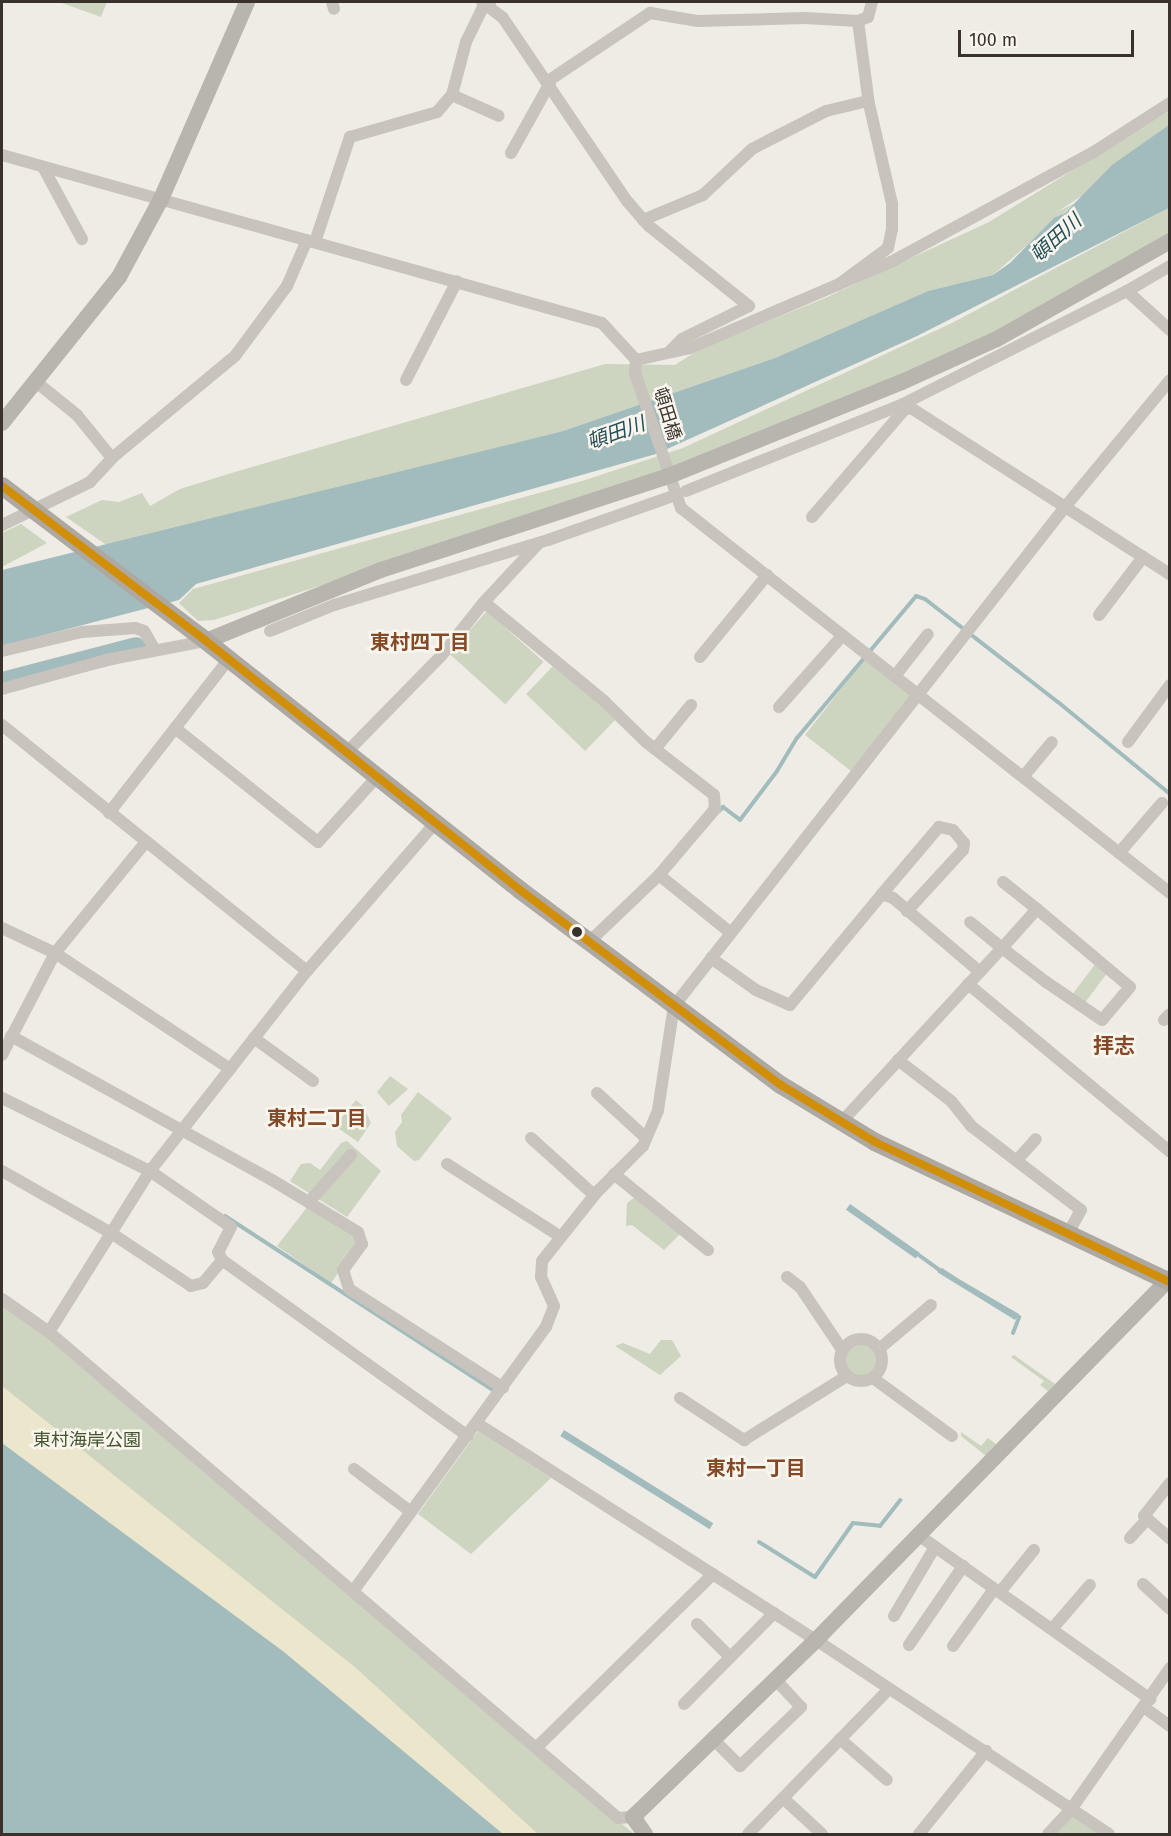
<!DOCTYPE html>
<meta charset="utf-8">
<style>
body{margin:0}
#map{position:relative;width:1171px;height:1836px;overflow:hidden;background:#eeece5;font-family:"Fira Sans","Noto Sans JP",sans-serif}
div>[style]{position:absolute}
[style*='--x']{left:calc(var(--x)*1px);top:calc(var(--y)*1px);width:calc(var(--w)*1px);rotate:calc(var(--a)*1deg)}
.green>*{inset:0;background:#cdd4c0;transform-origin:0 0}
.round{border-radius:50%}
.sand>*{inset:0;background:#ece6cd}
.water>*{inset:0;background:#a2bcbe;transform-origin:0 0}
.stream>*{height:4px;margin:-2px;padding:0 2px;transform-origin:2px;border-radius:2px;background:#a2bcbe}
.river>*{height:21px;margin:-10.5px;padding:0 10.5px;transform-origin:10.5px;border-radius:10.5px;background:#a2bcbe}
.street>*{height:12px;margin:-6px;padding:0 6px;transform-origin:6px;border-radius:6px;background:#c8c3bd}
.street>.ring{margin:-6px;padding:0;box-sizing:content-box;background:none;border:12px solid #c8c3bd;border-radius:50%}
.secondary>*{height:16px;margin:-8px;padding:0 8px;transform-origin:8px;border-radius:8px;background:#b8b4ae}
.primary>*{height:18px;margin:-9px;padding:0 9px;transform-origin:9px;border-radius:9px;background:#ada8a2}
.bus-1>*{height:8px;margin:-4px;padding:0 4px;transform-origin:4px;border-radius:4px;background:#d18f09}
.dots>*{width:16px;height:16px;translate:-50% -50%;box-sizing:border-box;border:3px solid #faf6ee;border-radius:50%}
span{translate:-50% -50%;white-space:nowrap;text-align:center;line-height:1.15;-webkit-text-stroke:5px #faf6ee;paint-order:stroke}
.street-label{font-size:18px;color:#39322b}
.park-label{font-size:18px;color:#435630}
.water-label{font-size:20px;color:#224e59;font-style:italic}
.neighbourhood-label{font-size:20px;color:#844a28;font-weight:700}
.quarter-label{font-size:21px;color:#844a28;font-weight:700}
.frame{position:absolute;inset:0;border:3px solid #39322b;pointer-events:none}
.scale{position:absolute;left:958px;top:30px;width:176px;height:27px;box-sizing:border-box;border:3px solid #39322b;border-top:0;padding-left:8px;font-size:18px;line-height:21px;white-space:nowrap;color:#39322b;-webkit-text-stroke:4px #faf6ee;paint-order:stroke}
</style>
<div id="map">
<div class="green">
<div style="clip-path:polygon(59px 2px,107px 2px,101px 17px)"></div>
<div style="clip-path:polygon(1169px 111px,1169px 139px,1057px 212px,1075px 203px,993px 275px,928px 291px,775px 358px,563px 431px,108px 546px,66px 517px,102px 500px,119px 502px,142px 493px,150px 506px,180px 489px,235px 472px,605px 364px,675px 365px,700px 349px,825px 298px,989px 222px)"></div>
<div style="clip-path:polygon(1169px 208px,1169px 234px,973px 344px,809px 414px,626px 487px,214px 620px,198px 621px,179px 603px,193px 589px,582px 481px,683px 448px,952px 323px)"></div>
<div style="clip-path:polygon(21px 524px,47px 543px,2px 567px,2px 533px)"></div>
<div style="left:487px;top:611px;width:76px;height:57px;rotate:42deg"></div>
<div style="left:866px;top:657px;width:60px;height:99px;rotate:38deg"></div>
<div style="left:556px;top:663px;width:82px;height:43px;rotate:44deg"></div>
<div style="left:1096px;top:963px;width:15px;height:39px;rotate:37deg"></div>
<div style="clip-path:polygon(390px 1076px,408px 1089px,389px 1106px,377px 1092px)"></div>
<div style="clip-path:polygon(418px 1092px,452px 1118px,419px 1160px,414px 1161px,397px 1146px,395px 1132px,402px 1122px,401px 1115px)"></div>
<div style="clip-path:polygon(356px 1100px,363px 1106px,371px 1123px,358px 1142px,335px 1126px)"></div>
<div style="clip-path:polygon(347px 1141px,381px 1171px,347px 1217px,290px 1181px,301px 1164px,310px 1163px,320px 1170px,341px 1143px)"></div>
<div style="clip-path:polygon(636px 1196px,681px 1233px,664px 1250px,632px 1225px,626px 1226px,627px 1203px)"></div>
<div style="clip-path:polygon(308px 1206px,356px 1236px,358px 1245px,331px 1283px,277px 1246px)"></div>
<div style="clip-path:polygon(2px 1304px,43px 1334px,634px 1834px,481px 1834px,2px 1439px)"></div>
<div class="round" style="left:840px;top:1339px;width:42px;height:42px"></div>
<div style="clip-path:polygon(661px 1340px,672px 1340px,681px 1356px,660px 1375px,615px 1346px,623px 1343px,650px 1354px)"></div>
<div style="clip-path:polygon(1014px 1355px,1055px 1384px,986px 1456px,961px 1436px,961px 1432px,981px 1446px,988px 1438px,996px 1444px,1048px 1391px,1040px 1385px,1044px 1381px,1011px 1357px)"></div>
<div style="clip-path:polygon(478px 1431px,551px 1478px,471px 1554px,418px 1514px)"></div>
<div style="clip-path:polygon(1073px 1813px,1101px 1834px,1052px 1834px)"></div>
</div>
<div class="sand">
<div style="clip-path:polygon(2px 1386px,356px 1668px,538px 1834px,480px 1834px,2px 1443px)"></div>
</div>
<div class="water">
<div style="clip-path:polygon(1169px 125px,1169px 208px,917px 336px,656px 454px,196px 584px,179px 600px,2px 646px,2px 570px,563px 431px,775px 358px,928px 291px,993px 275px,1010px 263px,1054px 218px,1065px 213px,1112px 165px)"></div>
<div style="left:850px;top:1204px;width:85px;height:7px;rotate:35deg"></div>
<div style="clip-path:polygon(942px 1268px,959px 1279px,1019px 1314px,1015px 1320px,937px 1272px)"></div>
<div style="left:564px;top:1430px;width:176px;height:7px;rotate:32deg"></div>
<div style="clip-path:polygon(2px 1443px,284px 1652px,503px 1834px,2px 1834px)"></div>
</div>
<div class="stream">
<div style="--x:719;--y:811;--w:6;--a:-45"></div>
<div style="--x:723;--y:807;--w:21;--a:37"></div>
<div style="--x:740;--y:820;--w:61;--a:-52.9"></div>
<div style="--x:777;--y:771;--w:39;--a:-59"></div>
<div style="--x:797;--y:738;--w:185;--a:-50"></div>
<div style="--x:916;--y:596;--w:9;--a:18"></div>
<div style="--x:925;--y:599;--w:168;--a:37.8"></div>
<div style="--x:1058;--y:702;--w:145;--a:39.4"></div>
<div style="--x:225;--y:1216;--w:320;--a:33"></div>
<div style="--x:916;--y:1253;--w:34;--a:36"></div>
<div style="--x:1013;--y:1333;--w:17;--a:-69"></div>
<div style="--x:1019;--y:1317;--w:4;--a:-153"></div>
<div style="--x:759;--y:1542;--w:66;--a:32"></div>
<div style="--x:815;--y:1577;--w:66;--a:-54.9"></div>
<div style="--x:853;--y:1523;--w:27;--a:6"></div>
<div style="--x:880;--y:1526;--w:33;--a:-52"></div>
</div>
<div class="river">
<div style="--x:2;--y:682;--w:138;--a:-14.6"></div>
</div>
<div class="street">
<div style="--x:332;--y:2;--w:7;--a:74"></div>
<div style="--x:482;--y:2;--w:26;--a:37"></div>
<div style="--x:503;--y:18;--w:221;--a:55.9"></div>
<div style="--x:627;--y:201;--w:33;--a:49"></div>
<div style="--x:649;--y:226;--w:128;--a:38.7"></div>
<div style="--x:749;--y:306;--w:75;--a:153.8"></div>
<div style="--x:682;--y:339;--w:17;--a:135"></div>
<div style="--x:858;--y:21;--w:11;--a:-22"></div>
<div style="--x:868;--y:17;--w:16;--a:-75"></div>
<div style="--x:548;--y:81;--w:123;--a:-33.7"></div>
<div style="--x:650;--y:13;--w:49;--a:9.5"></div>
<div style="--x:698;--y:21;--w:107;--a:-1.6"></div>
<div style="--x:805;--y:18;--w:53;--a:3.2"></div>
<div style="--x:858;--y:21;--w:84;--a:82.5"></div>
<div style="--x:869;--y:104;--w:103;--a:77"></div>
<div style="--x:892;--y:204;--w:25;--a:90"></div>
<div style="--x:892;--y:229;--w:19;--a:102"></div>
<div style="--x:888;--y:248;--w:62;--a:143.5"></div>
<div style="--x:452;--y:95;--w:51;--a:24.1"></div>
<div style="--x:511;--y:153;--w:80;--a:-60.9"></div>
<div style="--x:2;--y:155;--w:623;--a:15.64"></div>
<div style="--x:602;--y:323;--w:50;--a:47.4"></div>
<div style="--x:636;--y:360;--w:13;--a:94"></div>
<div style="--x:635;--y:373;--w:143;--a:71.2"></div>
<div style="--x:681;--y:508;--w:622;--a:38.21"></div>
<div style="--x:43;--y:167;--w:82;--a:61.6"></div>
<div style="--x:643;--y:220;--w:65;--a:-22.6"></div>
<div style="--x:703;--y:195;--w:67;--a:-43.2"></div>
<div style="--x:752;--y:149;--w:83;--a:-27.2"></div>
<div style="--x:826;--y:111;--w:43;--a:-13.4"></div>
<div style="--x:315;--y:242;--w:111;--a:-71.6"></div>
<div style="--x:350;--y:137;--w:91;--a:-16"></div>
<div style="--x:437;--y:112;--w:23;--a:-49"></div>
<div style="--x:452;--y:95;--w:55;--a:-75.2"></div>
<div style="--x:466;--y:42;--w:41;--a:-64.1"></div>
<div style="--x:484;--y:5;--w:7;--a:-27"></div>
<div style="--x:1127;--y:291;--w:58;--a:42.2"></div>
<div style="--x:636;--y:360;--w:55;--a:-12.5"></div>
<div style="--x:690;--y:348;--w:219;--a:-23.2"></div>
<div style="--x:891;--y:262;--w:229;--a:-28.5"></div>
<div style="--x:1092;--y:153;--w:93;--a:-32.7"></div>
<div style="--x:406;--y:380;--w:111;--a:-62.7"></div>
<div style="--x:35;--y:381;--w:54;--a:39"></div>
<div style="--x:77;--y:415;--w:55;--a:50.9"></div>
<div style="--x:899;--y:411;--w:12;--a:-14"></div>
<div style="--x:911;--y:408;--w:308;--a:32.7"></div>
<div style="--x:686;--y:491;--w:234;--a:-21.8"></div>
<div style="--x:903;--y:404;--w:251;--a:-26.8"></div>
<div style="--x:1127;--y:291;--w:50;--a:-30.2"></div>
<div style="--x:812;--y:517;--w:141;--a:-49.3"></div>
<div style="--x:2;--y:525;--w:98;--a:-26"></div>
<div style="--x:90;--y:482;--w:33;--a:-47"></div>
<div style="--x:112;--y:458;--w:160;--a:-39.7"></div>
<div style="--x:235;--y:356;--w:87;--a:-53.4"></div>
<div style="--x:287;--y:286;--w:50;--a:-66.5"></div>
<div style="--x:484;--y:602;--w:156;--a:39.5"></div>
<div style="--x:604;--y:701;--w:59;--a:44.3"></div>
<div style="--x:646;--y:742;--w:86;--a:37.9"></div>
<div style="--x:714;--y:795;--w:14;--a:86"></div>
<div style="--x:715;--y:809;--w:87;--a:130.3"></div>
<div style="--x:1099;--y:615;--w:73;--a:-52.8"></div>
<div style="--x:270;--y:631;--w:69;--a:-22.1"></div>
<div style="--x:334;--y:605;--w:224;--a:-16.9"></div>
<div style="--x:548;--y:540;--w:129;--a:-19.4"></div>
<div style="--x:2;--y:651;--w:82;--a:-13.4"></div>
<div style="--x:82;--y:632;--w:53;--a:-4.3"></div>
<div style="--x:135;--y:628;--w:9;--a:18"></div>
<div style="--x:144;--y:631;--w:22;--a:60"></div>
<div style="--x:700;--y:657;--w:106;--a:-50.7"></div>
<div style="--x:895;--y:676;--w:53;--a:-51.8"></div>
<div style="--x:2;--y:689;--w:108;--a:-15.6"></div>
<div style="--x:106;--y:660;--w:102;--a:-10.8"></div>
<div style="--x:779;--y:707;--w:96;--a:-48.4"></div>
<div style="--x:2;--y:725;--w:392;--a:38.9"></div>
<div style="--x:175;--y:728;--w:183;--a:38.6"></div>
<div style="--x:318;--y:842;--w:86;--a:-47.8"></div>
<div style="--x:1128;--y:742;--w:71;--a:-53.6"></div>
<div style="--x:655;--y:749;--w:57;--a:-50.7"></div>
<div style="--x:345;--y:754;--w:137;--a:-45.6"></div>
<div style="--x:441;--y:656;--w:69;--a:-51.5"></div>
<div style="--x:484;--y:602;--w:81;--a:-47"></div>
<div style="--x:1023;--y:777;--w:45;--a:-50.4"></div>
<div style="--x:109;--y:813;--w:194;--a:-52.1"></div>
<div style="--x:1119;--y:853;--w:66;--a:-49.3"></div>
<div style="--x:1003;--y:882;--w:43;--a:38.5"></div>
<div style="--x:882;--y:894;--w:88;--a:-49.6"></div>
<div style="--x:939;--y:827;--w:14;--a:12"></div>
<div style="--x:953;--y:830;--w:17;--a:50"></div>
<div style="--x:964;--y:843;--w:7;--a:98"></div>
<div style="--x:963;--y:850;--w:83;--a:132.6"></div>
<div style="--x:2;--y:928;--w:59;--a:25.3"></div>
<div style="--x:55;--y:953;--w:210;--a:33.5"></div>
<div style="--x:589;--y:942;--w:97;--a:-43.7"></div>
<div style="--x:659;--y:875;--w:92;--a:38.9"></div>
<div style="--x:711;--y:958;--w:55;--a:35.4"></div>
<div style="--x:756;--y:990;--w:37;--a:24"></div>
<div style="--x:790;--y:1005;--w:144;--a:-50.3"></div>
<div style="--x:882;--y:894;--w:12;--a:20"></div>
<div style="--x:893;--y:898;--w:114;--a:40.4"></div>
<div style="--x:968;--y:984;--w:263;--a:39.7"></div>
<div style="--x:1164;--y:1020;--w:8;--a:-45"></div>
<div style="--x:11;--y:1036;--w:298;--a:28.9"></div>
<div style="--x:272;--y:1180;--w:100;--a:31.2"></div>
<div style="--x:358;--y:1232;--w:13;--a:72"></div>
<div style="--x:362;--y:1244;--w:32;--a:126"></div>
<div style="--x:343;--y:1270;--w:20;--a:72"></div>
<div style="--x:349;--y:1289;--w:183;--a:32.7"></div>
<div style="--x:254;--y:1038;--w:73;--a:36.1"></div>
<div style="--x:2;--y:1055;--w:115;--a:-62.5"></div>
<div style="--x:55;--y:953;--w:144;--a:-50.7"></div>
<div style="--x:898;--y:1060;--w:67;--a:37.7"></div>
<div style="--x:951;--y:1101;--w:32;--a:51"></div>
<div style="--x:971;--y:1126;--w:138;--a:37.4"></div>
<div style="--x:1081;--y:1210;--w:25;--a:119"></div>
<div style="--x:597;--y:1093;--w:67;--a:42.6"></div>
<div style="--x:2;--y:1098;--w:165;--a:26.3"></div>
<div style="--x:150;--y:1171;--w:98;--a:34.7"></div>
<div style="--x:231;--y:1227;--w:28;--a:117"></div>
<div style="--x:218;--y:1252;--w:9;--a:63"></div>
<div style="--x:222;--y:1260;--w:302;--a:35.6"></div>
<div style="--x:841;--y:1123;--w:8;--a:-50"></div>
<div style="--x:846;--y:1117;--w:230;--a:-47.3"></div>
<div style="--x:1002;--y:948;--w:52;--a:-48.1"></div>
<div style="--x:1037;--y:909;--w:121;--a:40"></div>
<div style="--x:1130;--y:987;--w:43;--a:130.3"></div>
<div style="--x:1102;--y:1020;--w:68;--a:-145.8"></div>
<div style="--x:1046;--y:982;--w:56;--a:-142.3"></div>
<div style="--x:1002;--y:948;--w:41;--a:-140.9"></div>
<div style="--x:531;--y:1138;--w:85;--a:42.1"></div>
<div style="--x:1017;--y:1160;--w:28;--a:-48"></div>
<div style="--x:447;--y:1164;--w:135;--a:32.6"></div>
<div style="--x:2;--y:1171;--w:125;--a:29.6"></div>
<div style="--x:111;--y:1233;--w:96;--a:33.5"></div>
<div style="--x:191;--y:1286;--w:12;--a:-14"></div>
<div style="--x:203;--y:1283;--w:30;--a:-50"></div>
<div style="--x:614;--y:1174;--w:121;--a:39"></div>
<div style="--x:309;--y:1202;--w:63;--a:-48.2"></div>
<div style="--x:787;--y:1277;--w:16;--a:38"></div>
<div style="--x:800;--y:1287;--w:77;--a:56.1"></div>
<div style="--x:2;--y:1299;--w:57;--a:35.1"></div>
<div style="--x:49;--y:1332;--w:748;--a:40.5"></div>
<div style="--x:618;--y:1818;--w:15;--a:-4"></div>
<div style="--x:49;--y:1332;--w:190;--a:-57.9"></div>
<div style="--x:150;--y:1171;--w:254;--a:-51.9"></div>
<div style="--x:307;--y:971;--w:196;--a:-49.1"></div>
<div class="ring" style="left:840px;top:1339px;width:30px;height:30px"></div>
<div style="--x:879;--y:1349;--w:68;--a:-40.2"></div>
<div style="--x:873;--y:1378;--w:98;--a:36.3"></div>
<div style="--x:680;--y:1398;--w:77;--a:33.3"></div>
<div style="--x:744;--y:1440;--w:121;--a:-31.9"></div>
<div style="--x:478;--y:1424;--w:401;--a:32.6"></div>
<div style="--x:816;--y:1640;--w:351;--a:33.5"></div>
<div style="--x:354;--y:1469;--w:71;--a:37"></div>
<div style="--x:1170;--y:1483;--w:42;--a:128.2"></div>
<div style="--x:1144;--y:1516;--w:35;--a:41"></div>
<div style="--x:917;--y:1534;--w:286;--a:35.3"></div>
<div style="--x:1130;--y:1538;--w:25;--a:-48"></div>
<div style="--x:1143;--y:1584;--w:37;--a:43"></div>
<div style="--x:354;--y:1590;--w:326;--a:-53.9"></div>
<div style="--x:546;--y:1327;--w:22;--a:-69"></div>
<div style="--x:554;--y:1306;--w:32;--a:-114"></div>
<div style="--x:541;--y:1277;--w:16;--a:-86"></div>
<div style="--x:542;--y:1261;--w:87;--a:-51.5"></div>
<div style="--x:596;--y:1193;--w:66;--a:-45"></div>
<div style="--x:643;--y:1146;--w:39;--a:-67"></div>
<div style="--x:658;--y:1110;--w:105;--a:-81.3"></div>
<div style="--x:674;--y:1006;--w:634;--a:-51.92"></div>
<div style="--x:1065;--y:507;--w:165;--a:-50.4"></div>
<div style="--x:1000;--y:1592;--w:54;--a:-51"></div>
<div style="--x:894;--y:1616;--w:80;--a:-59.3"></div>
<div style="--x:697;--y:1624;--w:47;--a:45"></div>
<div style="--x:1052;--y:1629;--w:58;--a:-49.2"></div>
<div style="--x:909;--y:1645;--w:96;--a:-55.6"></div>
<div style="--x:953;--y:1646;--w:70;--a:-54.3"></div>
<div style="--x:684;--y:1704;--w:128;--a:-45.3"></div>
<div style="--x:1145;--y:1708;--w:31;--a:36"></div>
<div style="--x:712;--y:1738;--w:40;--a:45"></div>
<div style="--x:740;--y:1766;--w:85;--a:-44"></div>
<div style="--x:801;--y:1707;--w:38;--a:-133"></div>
<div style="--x:840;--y:1739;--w:62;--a:41.1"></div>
<div style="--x:537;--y:1747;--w:247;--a:-44.5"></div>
<div style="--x:783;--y:1798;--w:53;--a:42.7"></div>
<div style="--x:748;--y:1834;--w:201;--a:-45.8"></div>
<div style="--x:919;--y:1834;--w:107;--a:-51.1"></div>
<div style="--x:1048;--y:1834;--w:35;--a:-47"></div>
<div style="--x:1072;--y:1808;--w:171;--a:-55"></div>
</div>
<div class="secondary">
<div style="--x:2;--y:423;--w:187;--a:-51.3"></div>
<div style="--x:119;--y:277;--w:89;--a:-61.7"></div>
<div style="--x:161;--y:199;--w:215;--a:-66.4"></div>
<div style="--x:206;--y:641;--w:189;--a:-22.1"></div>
<div style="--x:381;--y:570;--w:303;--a:-18.1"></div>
<div style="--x:669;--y:476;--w:251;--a:-22"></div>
<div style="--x:902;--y:382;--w:104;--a:-24.4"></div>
<div style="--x:997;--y:339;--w:199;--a:-29.5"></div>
<div style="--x:645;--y:1834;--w:21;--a:-125"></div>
<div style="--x:633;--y:1817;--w:255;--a:-44"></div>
<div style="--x:816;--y:1640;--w:506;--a:-45.64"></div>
</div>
<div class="primary">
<div style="--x:2;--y:486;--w:256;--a:37.2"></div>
<div style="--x:206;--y:641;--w:401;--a:38.4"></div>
<div style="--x:520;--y:890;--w:326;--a:36.8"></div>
<div style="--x:781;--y:1085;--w:110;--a:31.2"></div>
<div style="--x:875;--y:1142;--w:327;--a:25.4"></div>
</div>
<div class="bus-1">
<div style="--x:2;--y:486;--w:256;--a:37.2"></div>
<div style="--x:206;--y:641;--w:401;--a:38.4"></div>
<div style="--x:520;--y:890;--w:326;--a:36.8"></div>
<div style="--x:781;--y:1085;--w:110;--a:31.2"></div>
<div style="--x:875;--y:1142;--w:327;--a:25.4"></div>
</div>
<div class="dots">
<div style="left:577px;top:932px;background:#39322b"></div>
</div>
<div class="street-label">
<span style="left:667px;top:414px;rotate:73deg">頓田橋</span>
</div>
<div class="park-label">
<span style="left:87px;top:1440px">東村海岸公園</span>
</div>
<div class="water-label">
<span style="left:1056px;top:238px;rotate:-42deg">頓田川</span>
<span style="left:616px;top:433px;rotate:-20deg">頓田川</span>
</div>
<div class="neighbourhood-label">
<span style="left:420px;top:642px">東村四丁目</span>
<span style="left:317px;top:1118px">東村二丁目</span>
<span style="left:756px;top:1468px">東村一丁目</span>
</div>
<div class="quarter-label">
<span style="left:1114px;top:1046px">拝志</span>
</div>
<div class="frame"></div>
<div class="scale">100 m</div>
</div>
